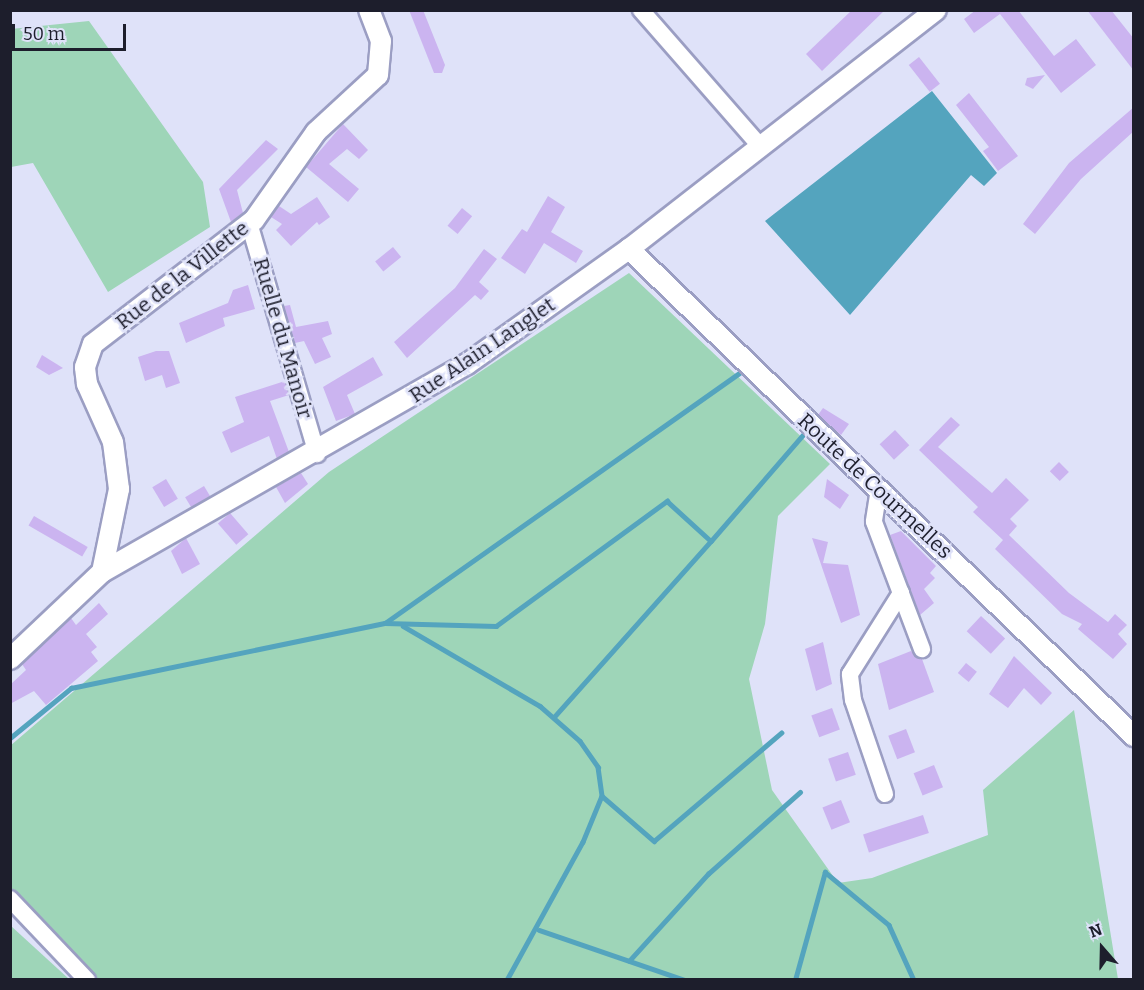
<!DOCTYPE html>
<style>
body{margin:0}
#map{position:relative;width:1144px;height:990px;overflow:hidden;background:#dfe2f9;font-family:Bitter,serif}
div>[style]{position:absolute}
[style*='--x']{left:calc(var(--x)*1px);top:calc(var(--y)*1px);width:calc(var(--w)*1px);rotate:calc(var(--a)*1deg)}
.green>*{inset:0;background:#9ed5b8}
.water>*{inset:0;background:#54a4be}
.stream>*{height:4.5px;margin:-2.25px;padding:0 2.25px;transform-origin:2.25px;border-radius:2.25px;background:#54a4be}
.building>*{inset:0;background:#cbb4f0;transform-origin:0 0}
.roads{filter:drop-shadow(2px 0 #9b9ec3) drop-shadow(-2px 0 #9b9ec3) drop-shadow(0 2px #9b9ec3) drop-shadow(0 -2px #9b9ec3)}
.minor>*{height:16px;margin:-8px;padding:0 8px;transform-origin:8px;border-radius:8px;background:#fff}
.tertiary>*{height:20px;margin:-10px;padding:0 10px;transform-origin:10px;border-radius:10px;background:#fff}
span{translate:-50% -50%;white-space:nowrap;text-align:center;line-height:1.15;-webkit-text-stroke:5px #dfe2f9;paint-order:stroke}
.street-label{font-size:21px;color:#1d1e2c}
.frame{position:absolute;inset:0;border:12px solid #1d1e2c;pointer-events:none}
.north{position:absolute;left:1072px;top:918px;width:60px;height:60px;-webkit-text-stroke:4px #dfe2f9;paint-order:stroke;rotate:340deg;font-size:16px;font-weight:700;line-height:24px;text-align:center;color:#1d1e2c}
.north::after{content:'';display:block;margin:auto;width:21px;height:27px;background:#1d1e2c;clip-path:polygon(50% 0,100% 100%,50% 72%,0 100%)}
.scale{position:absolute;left:12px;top:24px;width:114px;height:27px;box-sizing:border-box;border:3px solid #1d1e2c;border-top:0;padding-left:8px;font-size:18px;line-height:21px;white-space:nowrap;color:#1d1e2c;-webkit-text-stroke:4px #dfe2f9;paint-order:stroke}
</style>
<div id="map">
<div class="green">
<div style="clip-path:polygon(89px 21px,203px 182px,210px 227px,108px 292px,33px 163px,11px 167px,11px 29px)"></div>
<div style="clip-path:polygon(629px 273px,830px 464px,778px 516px,765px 624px,749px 679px,772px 790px,838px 883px,872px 878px,988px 835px,983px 790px,1074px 710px,1118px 979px,82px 979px,11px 896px,10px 746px,329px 472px)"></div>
<div style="clip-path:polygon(10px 926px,11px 926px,69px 979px,11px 979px)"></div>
</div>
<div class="water">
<div style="clip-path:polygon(932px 91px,997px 173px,984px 186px,971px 175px,850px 315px,765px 221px)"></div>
</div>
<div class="stream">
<div style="--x:385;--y:623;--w:442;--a:-35.2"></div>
<div style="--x:403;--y:626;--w:159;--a:30.3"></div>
<div style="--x:540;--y:706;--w:53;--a:41.2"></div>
<div style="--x:580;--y:741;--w:32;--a:55"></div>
<div style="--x:598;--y:767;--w:29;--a:82"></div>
<div style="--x:602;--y:796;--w:50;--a:112.4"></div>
<div style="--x:583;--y:842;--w:158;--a:118.8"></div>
<div style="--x:554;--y:717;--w:236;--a:-48.3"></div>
<div style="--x:10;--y:738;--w:79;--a:-39.3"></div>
<div style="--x:71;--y:688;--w:321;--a:-11.7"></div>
<div style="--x:385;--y:623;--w:111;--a:1.5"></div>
<div style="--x:496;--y:626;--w:212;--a:-36.2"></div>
<div style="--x:667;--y:501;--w:59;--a:42.3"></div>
<div style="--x:711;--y:541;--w:148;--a:-49.1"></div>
<div style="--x:602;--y:796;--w:69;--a:40.9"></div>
<div style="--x:654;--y:841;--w:167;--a:-40.4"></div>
<div style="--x:825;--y:872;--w:83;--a:39.6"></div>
<div style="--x:889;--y:925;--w:60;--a:65.6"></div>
<div style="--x:539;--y:930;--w:154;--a:18.9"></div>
<div style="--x:629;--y:961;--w:118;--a:-47.8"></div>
<div style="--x:708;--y:874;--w:123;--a:-41.7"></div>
<div style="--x:795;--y:980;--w:112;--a:-74.5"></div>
</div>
<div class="building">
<div style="clip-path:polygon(409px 10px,423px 10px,445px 65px,442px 73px,434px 73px)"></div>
<div style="clip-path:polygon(852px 10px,885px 10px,822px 71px,806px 54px)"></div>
<div style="clip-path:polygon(976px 10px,1018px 10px,1054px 56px,1076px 39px,1096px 65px,1061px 93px,1000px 14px,974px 33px,964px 19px)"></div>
<div style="clip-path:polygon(1087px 10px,1111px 10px,1134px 39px,1134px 71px)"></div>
<div style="left:919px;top:57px;width:34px;height:13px;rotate:52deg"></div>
<div style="clip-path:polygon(1045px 75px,1033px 89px,1025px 85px,1027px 78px)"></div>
<div style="clip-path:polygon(969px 93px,1018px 156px,998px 171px,983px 151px,989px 147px,956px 105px)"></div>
<div style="clip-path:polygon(1134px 107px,1134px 131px,1081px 179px,1035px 234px,1023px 224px,1069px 163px)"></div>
<div style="clip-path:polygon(343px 124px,368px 150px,359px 159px,347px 149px,329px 164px,359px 189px,348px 202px,306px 167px)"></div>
<div style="clip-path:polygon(266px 140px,278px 149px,237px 190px,243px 213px,231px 222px,219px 189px)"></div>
<div style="clip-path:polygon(548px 196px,565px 207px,551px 232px,583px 251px,576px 263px,544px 243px,525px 274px,501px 258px,522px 229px,527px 232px)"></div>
<div style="clip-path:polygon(317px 197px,330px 217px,319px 225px,317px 222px,291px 246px,276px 230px,282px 224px,271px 217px,279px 206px,291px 214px)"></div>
<div style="left:462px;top:208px;width:13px;height:23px;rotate:39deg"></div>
<div style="left:393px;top:247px;width:13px;height:23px;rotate:51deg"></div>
<div style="clip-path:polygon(484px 249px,497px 259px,479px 282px,489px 291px,481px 300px,475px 295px,407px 358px,394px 342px,455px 288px)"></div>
<div style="clip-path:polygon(248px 285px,255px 309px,223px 318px,225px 326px,186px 343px,179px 323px,228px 303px,233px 290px)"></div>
<div style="clip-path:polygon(290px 305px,296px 327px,328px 321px,332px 334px,322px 338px,331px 357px,315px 364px,304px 341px,295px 343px,284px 306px)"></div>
<div style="clip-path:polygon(156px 351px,169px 351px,180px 383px,166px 388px,162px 375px,145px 381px,138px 357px)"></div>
<div style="clip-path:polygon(42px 355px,63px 368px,49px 375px,36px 367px)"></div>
<div style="clip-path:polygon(373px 357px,383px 375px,347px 395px,355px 414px,336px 421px,323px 387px)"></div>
<div style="clip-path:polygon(285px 381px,289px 395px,270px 401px,289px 452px,277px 459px,269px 436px,231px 453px,222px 432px,244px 422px,235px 397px)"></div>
<div style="clip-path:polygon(823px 408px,849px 424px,841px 435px,818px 415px)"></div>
<div style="clip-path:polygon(951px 417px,960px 425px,938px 447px,992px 493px,1006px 478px,1029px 500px,1010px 519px,1017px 526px,1009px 535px,1069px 593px,1108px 622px,1115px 614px,1127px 625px,1118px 634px,1127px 644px,1113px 659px,1078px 629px,1082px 624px,1062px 614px,995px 549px,1003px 540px,973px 512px,978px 507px,919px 450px)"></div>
<div style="left:895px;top:430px;width:21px;height:21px;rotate:47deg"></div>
<div style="left:1059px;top:462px;width:14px;height:13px;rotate:45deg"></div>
<div style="clip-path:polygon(301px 473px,308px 484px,285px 503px,276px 487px)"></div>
<div style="left:166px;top:479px;width:23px;height:16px;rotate:59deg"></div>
<div style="clip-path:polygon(827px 479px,849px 495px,840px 509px,824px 497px)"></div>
<div style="left:204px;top:486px;width:12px;height:22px;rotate:59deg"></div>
<div style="left:230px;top:513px;width:28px;height:16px;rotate:49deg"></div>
<div style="left:34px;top:516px;width:62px;height:11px;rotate:30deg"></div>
<div style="clip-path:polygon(901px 531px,936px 566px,930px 573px,935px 578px,924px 589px,934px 603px,920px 615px,890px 535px)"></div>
<div style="clip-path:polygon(186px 538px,200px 564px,182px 574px,171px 551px)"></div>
<div style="clip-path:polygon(812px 538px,828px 542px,823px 563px,848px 565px,860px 615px,841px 623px)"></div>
<div style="clip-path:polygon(99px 603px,108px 614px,86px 634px,97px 647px,91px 652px,98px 661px,46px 705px,34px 691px,10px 704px,10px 685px,26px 670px,22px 664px,71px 618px,76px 625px)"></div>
<div style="left:981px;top:616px;width:33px;height:21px;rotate:43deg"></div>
<div style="clip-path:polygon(823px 642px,832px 684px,816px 691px,805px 649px)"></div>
<div style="clip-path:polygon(911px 651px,922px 659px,934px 692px,889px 710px,878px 664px)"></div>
<div style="clip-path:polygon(1014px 656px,1052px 693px,1041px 705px,1024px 688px,1008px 708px,989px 694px)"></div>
<div style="left:966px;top:663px;width:14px;height:13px;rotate:39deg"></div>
<div style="left:832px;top:708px;width:23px;height:22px;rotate:70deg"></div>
<div style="left:906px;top:729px;width:25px;height:19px;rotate:69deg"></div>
<div style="left:848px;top:752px;width:24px;height:21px;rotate:71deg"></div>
<div style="left:934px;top:765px;width:24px;height:22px;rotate:68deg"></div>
<div style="left:841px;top:800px;width:24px;height:20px;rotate:68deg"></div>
<div style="left:923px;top:815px;width:19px;height:63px;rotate:72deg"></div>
</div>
<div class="roads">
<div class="minor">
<div style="--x:641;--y:10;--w:181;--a:48.8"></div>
<div style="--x:249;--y:223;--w:241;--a:73.6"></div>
<div style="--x:879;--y:489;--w:33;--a:99"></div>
<div style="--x:874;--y:522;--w:136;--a:69.3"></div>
<div style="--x:885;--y:794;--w:99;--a:-108.8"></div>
<div style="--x:853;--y:700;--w:26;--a:-97"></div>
<div style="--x:850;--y:674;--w:96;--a:-57.8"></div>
<div style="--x:10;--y:899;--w:112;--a:46.5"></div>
</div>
<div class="tertiary">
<div style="--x:629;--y:249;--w:702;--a:43.96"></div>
<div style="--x:102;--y:572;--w:85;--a:-78.4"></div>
<div style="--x:119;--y:489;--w:47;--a:-97.3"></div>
<div style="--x:113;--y:442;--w:64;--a:-114.1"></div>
<div style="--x:87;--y:384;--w:17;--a:-97"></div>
<div style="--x:85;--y:367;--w:24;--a:-71"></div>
<div style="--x:93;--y:344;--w:203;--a:-37.6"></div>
<div style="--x:254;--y:220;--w:108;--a:-54.8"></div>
<div style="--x:316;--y:132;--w:84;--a:-42.6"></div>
<div style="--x:378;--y:75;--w:34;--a:-85"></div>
<div style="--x:381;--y:41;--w:33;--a:-111"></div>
<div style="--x:10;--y:659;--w:127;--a:-43.4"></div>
<div style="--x:102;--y:572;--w:420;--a:-29.7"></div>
<div style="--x:467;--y:364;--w:199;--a:-35.4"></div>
<div style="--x:629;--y:249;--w:389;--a:-37.9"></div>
</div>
</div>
<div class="street-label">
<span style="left:182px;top:275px;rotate:-38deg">Rue de la Villette</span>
<span style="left:283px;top:338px;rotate:74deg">Ruelle du Manoir</span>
<span style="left:482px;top:350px;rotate:-34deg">Rue Alain Langlet</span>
<span style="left:875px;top:486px;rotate:43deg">Route de Courmelles</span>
</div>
<div class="frame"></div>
<div class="north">N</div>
<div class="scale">50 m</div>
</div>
